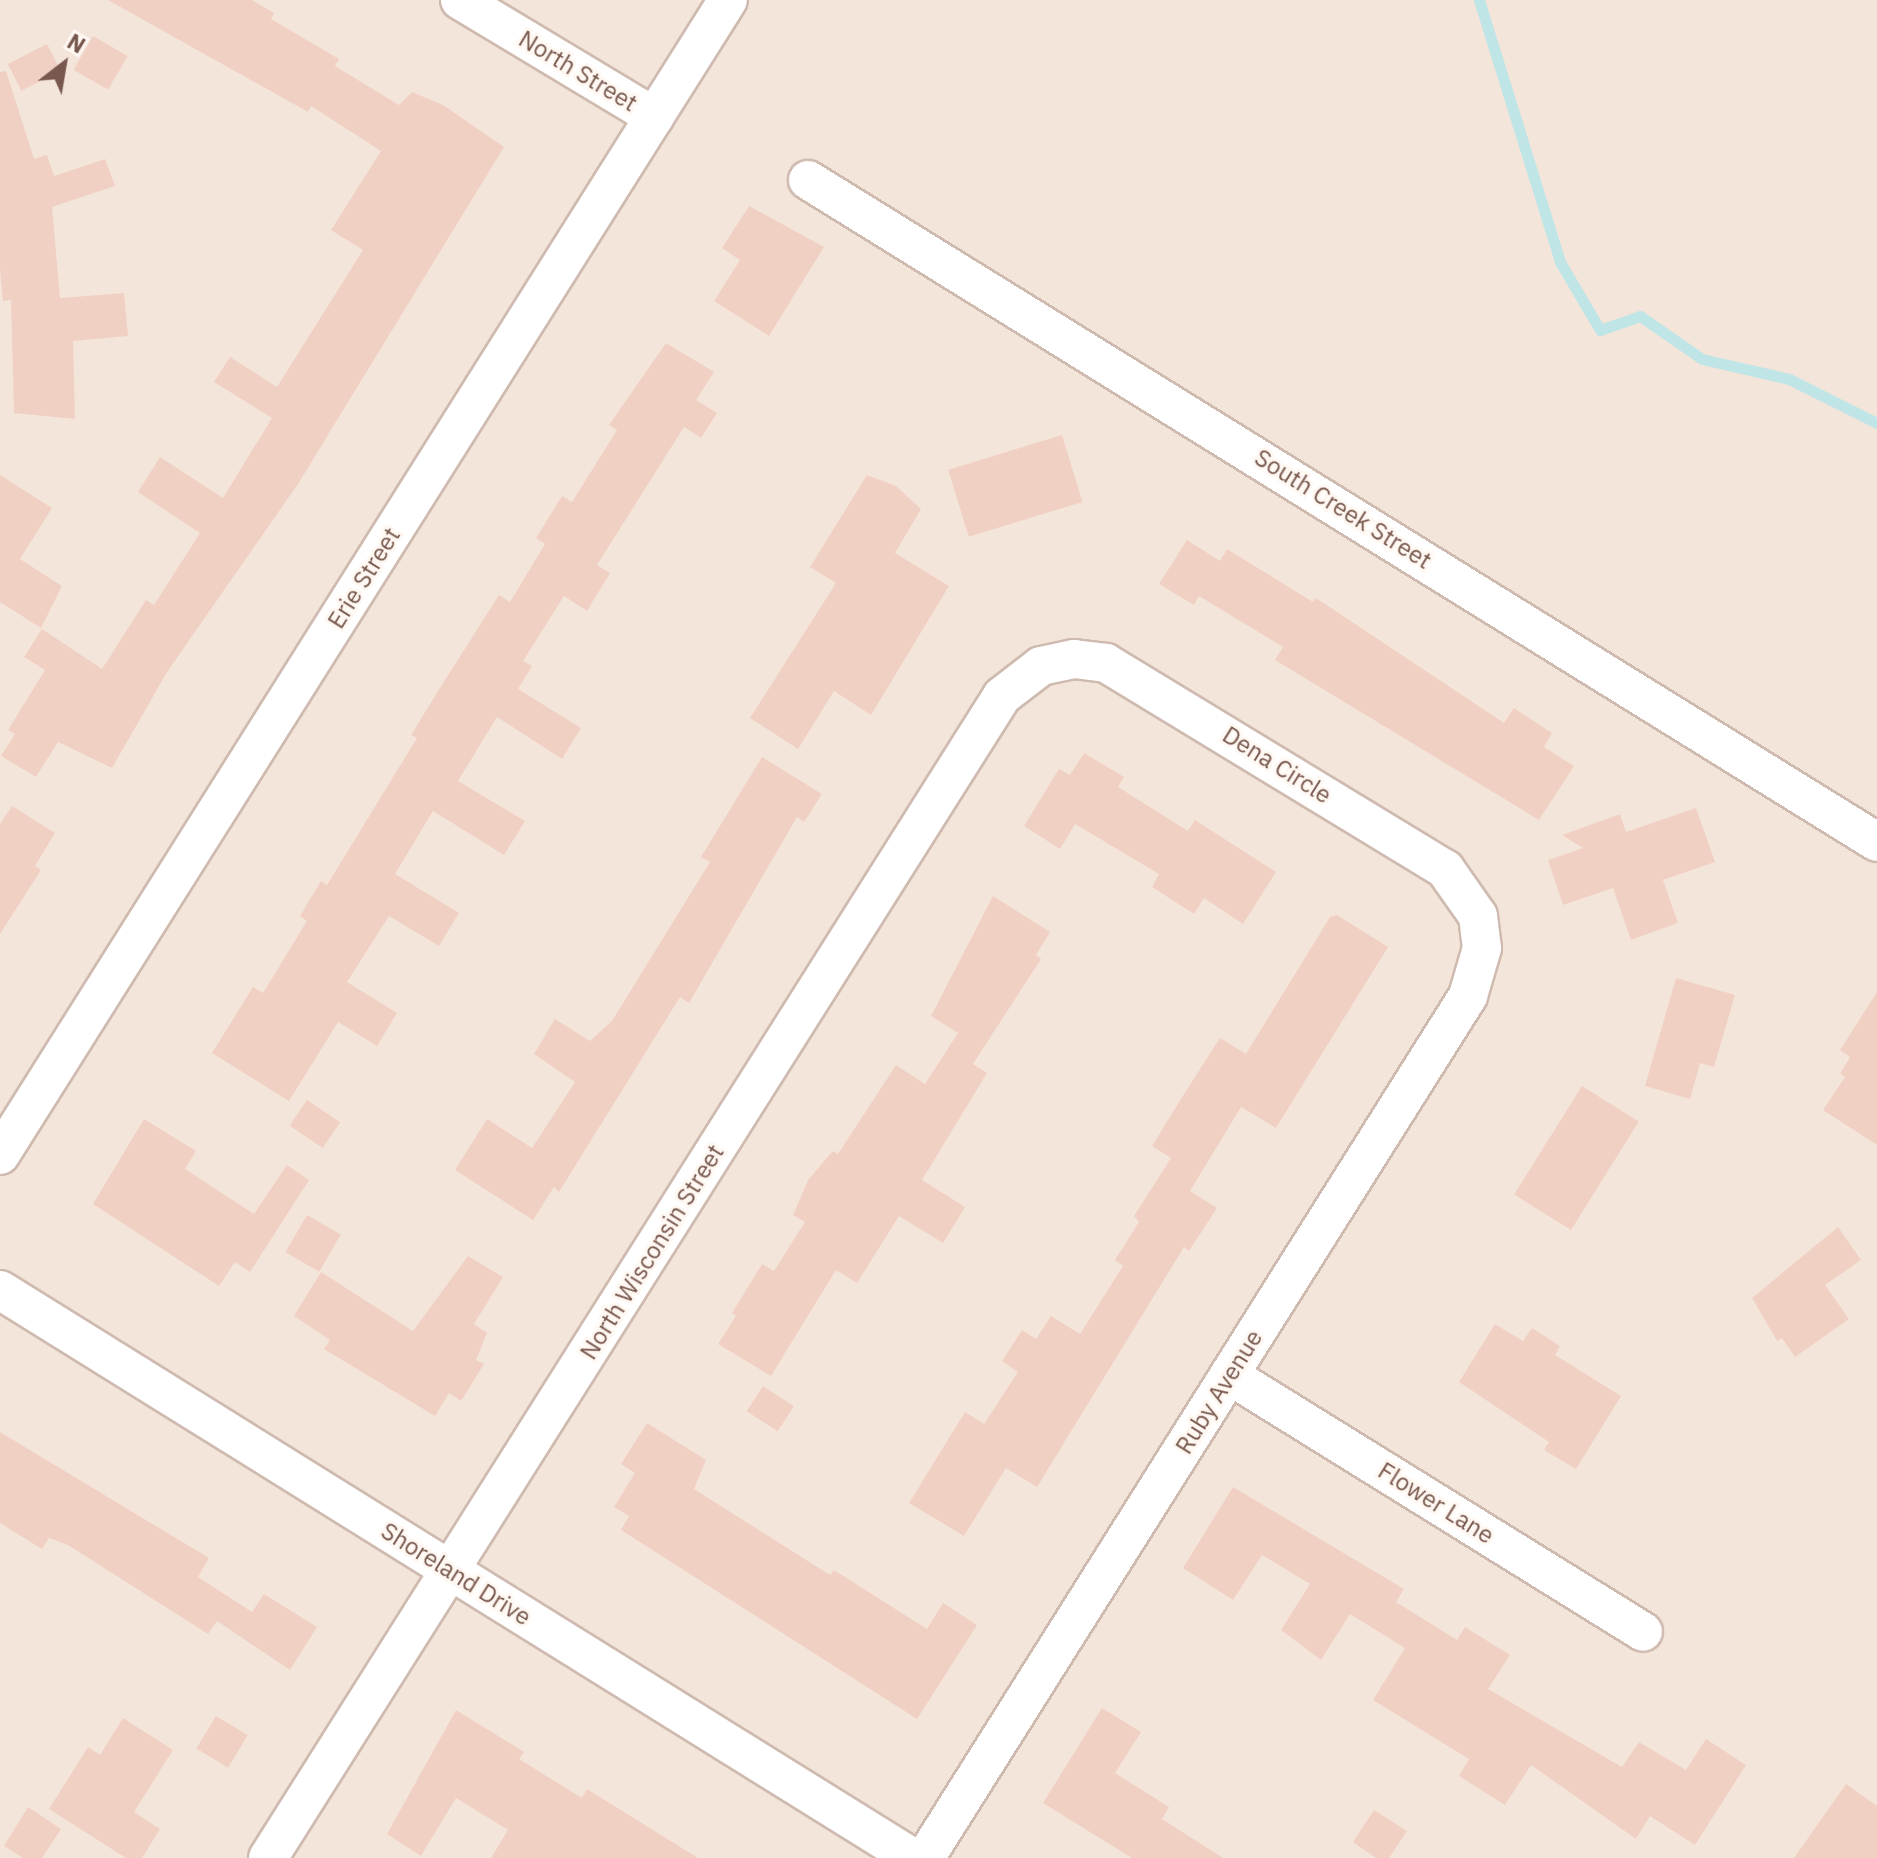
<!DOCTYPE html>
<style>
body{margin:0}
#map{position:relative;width:1877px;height:1858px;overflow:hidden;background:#fcf4eb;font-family:"IBM Plex Sans",sans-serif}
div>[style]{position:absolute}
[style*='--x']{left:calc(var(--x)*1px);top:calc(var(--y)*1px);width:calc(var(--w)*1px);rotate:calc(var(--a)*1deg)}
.residential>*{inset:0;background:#f4e5da;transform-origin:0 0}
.stream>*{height:11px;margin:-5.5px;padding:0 5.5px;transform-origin:5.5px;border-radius:5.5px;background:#c0e5e6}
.building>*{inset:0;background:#f1d0c4;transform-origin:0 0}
.roads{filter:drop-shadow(2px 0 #cfbab0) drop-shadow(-2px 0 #cfbab0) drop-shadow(0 2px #cfbab0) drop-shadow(0 -2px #cfbab0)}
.minor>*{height:38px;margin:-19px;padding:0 19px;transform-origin:19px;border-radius:19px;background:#fff}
span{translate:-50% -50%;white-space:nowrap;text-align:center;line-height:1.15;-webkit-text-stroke:6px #fff8f2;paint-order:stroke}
.street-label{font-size:24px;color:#78584e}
.north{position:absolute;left:24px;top:24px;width:80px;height:80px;-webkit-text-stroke:6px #fff8f2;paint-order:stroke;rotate:31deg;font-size:22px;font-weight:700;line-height:32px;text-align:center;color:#78584e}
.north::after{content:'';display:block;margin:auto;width:28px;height:36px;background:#78584e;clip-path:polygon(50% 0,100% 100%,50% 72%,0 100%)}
</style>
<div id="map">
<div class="residential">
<div style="left:0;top:0;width:1877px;height:1858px"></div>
</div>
<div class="stream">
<div style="--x:1479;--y:0;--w:274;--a:72.8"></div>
<div style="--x:1560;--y:262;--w:79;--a:59.5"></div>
<div style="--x:1600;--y:330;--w:42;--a:-19.3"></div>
<div style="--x:1640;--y:316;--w:75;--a:34.7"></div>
<div style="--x:1702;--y:359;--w:89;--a:12.9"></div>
<div style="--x:1789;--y:379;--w:98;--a:26.6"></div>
</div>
<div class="building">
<div style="clip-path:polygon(108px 0,252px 0,274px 13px,271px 19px,339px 59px,335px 66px,399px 105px,412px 92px,443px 105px,504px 147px,298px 484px,167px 672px,112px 768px,58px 742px,36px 777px,1px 756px,15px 734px,8px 730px,45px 670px,24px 657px,42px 629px,102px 669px,146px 600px,154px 605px,200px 533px,138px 492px,160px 457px,223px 498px,272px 418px,214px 382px,230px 357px,277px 387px,363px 250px,331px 230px,381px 151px,311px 106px,308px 112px)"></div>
<div style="left:93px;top:36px;width:40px;height:39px;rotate:30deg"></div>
<div style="left:47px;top:44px;width:30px;height:44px;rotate:63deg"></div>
<div style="clip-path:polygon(6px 71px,34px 159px,47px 155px,54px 176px,105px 159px,115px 186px,52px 207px,60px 298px,124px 293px,128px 336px,73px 341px,75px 419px,14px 413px,11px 300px,3px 301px,0 269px,0 72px)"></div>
<div style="clip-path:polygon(749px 206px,824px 247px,769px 336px,714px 301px,740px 260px,722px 248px)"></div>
<div style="clip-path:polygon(666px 343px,714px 372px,696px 400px,717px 413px,701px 438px,684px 427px,597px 565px,610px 573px,587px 611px,564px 596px,523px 661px,532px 666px,518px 689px,581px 728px,562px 759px,497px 717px,458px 781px,525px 821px,504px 855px,433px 811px,395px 874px,459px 913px,439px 946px,389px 916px,347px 982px,397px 1013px,377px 1046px,338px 1022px,289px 1101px,212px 1053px,253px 987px,263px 993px,307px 921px,300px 916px,321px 881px,327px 885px,417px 738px,411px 735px,438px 691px,499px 595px,510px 602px,545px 544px,536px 538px,562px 496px,572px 502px,617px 430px,609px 425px)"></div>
<div style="left:1062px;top:435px;width:70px;height:119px;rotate:73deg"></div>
<div style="clip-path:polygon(0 475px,52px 508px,20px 559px,62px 586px,41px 628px,0 602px)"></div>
<div style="clip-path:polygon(867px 475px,896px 486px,921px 509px,895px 553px,949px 586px,871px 715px,834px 691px,798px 749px,750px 718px,836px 583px,810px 567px)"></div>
<div style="clip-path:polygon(1187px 540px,1220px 561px,1227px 549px,1313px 602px,1316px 598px,1504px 723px,1514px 708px,1552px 733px,1544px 747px,1574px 766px,1539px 820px,1275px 660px,1283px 647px,1199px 596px,1194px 605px,1159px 584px)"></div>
<div style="clip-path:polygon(1084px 753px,1124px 777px,1118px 787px,1188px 831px,1195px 820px,1276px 872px,1243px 924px,1204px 898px,1194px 914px,1152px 887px,1159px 874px,1075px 824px,1060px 849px,1024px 826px,1059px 769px,1070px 775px)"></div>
<div style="clip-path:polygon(762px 757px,822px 794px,804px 822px,797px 817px,689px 1003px,680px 997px,559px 1192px,554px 1187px,533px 1220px,455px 1170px,487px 1119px,532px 1148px,575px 1082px,534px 1054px,555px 1019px,590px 1041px,612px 1021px,710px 862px,701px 857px)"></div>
<div style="clip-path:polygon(12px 806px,55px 833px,35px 866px,41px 870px,0 934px,0 824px)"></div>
<div style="clip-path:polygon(1696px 808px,1715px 862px,1663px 880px,1678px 923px,1631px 940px,1613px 888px,1563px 905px,1548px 860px,1583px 848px,1562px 835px,1620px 814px,1626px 832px)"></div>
<div style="clip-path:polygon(993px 896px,1050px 932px,1036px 955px,1041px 959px,973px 1064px,987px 1073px,922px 1180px,965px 1207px,943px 1243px,899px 1216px,857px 1283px,836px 1270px,771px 1376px,718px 1344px,736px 1316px,732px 1313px,762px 1264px,774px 1271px,805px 1222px,793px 1215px,808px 1180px,833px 1151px,838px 1154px,896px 1065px,925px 1084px,958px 1033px,931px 1016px)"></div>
<div style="clip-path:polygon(1337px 915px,1388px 947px,1276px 1128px,1241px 1107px,1190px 1191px,1217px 1208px,1189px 1251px,1184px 1247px,1037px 1487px,1006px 1468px,964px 1536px,909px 1503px,965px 1412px,984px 1424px,1018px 1372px,1002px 1361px,1022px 1330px,1036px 1339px,1051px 1316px,1080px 1334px,1123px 1266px,1115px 1260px,1139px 1222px,1134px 1216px,1171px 1158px,1152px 1146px,1184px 1094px,1220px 1038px,1246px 1054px,1330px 917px)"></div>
<div style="clip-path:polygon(1676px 978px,1735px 995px,1714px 1067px,1700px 1063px,1690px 1099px,1645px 1086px)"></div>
<div style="clip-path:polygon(1877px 992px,1877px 1145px,1823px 1110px,1845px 1077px,1840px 1074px,1850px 1057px,1840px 1050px)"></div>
<div style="left:1582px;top:1086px;width:67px;height:128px;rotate:32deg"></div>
<div style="left:307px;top:1100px;width:40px;height:31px;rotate:34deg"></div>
<div style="clip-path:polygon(144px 1119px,196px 1151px,185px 1169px,254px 1214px,287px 1165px,309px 1180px,250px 1272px,235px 1262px,219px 1286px,93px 1204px)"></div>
<div style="left:307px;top:1215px;width:39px;height:43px;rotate:30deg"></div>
<div style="clip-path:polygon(1838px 1227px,1861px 1260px,1825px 1285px,1849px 1319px,1795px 1357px,1782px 1338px,1777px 1341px,1752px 1298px)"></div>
<div style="clip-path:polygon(468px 1256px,503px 1277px,474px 1324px,487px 1333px,476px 1360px,484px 1364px,461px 1401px,449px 1393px,435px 1416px,324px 1349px,330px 1340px,294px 1316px,321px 1272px,413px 1331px)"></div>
<div style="clip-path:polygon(1495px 1324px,1523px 1341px,1532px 1328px,1560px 1346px,1555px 1355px,1621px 1396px,1576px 1469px,1544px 1450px,1549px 1442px,1459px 1382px)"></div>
<div style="left:763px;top:1386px;width:37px;height:30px;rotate:33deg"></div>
<div style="clip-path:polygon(647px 1423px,706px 1460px,694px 1489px,830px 1575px,834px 1570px,927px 1629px,943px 1603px,977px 1625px,917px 1719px,621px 1530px,629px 1516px,614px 1507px,635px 1473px,621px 1464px)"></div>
<div style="clip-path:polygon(0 1432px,209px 1558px,198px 1577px,252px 1612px,264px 1594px,317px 1627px,290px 1670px,217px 1621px,208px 1634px,68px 1545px,49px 1538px,42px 1549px,0 1523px)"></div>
<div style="clip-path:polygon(1233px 1487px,1404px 1589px,1396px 1602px,1457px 1640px,1465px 1627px,1510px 1655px,1488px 1689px,1622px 1767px,1639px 1742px,1686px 1770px,1706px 1739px,1746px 1765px,1695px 1845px,1650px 1816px,1636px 1839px,1531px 1765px,1505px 1805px,1459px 1776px,1469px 1759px,1373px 1700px,1405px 1648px,1350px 1614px,1321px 1660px,1281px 1630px,1310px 1584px,1262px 1555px,1233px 1600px,1183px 1568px)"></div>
<div style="clip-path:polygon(1102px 1708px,1141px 1732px,1115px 1773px,1169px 1807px,1162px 1819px,1223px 1858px,1132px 1858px,1043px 1803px)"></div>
<div style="clip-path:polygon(456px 1710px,524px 1752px,519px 1759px,582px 1798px,587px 1789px,698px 1858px,491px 1858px,508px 1830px,456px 1798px,421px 1856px,387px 1834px)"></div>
<div style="left:216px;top:1716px;width:37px;height:38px;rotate:31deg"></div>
<div style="clip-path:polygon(123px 1718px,173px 1750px,134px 1812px,160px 1829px,142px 1858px,126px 1858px,49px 1809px,88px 1747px,100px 1755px)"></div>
<div style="clip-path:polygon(1846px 1784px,1877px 1806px,1877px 1858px,1794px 1858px)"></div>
<div style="clip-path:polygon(28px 1807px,61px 1829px,42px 1858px,23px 1858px,4px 1846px)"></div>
<div style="clip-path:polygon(1374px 1810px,1407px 1831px,1389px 1858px,1376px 1858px,1353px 1842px)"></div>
</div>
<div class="roads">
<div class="minor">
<div style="--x:460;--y:0;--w:227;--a:31"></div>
<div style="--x:808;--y:180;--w:1257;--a:31.77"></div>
<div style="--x:0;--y:1155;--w:1365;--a:-57.78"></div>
<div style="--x:0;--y:1290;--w:1075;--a:31.89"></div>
<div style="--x:1229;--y:1375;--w:487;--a:31.8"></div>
<div style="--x:268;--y:1858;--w:1374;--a:-57.72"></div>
<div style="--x:1002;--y:696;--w:49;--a:-37.6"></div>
<div style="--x:1041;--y:666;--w:34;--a:-12"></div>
<div style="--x:1074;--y:659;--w:32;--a:7"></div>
<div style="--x:1106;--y:663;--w:397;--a:31.3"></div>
<div style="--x:1445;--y:869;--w:57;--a:54.9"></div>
<div style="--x:1478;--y:916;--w:32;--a:83"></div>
<div style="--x:1482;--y:948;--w:50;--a:106.3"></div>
<div style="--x:1468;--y:996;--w:1019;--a:122.21"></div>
</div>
</div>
<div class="street-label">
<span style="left:578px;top:71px;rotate:31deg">North Street</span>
<span style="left:1343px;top:509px;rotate:32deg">South Creek Street</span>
<span style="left:364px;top:578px;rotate:-58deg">Erie Street</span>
<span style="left:1277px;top:765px;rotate:32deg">Dena Circle</span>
<span style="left:652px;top:1252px;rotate:-58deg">North Wisconsin Street</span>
<span style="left:1219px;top:1392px;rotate:-58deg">Ruby Avenue</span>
<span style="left:1436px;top:1503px;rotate:32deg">Flower Lane</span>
<span style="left:456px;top:1574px;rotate:32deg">Shoreland Drive</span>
</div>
<div class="north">N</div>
</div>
